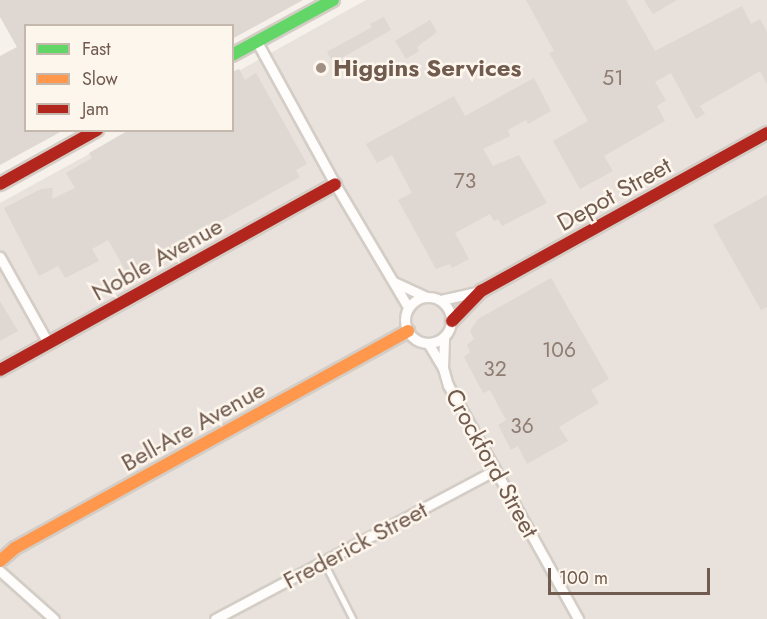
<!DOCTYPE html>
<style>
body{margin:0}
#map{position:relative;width:767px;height:619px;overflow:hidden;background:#f6f1eb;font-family:Jost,sans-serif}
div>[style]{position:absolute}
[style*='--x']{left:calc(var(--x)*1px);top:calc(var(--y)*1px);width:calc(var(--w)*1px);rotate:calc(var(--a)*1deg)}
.industrial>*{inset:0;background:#e8e1dc}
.building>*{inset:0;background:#dfd7d1}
.roads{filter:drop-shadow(2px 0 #d3cdc6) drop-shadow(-2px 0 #d3cdc6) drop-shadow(0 2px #d3cdc6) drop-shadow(0 -2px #d3cdc6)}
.lane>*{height:4.5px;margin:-2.25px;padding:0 2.25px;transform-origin:2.25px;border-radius:2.25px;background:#fefdfc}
.street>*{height:9px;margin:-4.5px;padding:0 4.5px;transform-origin:4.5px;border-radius:4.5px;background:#fefdfc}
.street>.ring{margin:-4.5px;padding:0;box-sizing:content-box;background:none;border:9px solid #fefdfc;border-radius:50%}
.fast>*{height:12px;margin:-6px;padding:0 6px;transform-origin:6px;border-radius:6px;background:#63d668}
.slow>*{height:12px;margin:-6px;padding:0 6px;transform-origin:6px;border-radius:6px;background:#ff974d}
.jam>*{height:12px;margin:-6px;padding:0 6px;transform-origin:6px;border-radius:6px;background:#b3261e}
.dots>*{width:16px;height:16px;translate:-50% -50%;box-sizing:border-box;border:3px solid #fdf6ed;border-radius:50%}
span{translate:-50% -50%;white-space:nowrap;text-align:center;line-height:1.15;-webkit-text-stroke:5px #fdf6ed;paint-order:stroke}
.number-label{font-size:21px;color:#8f7c72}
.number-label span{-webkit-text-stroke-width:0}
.poi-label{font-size:24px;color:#715a4e;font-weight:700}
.left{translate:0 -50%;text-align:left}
.street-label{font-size:24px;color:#715a4e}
.legend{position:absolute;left:24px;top:24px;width:210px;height:108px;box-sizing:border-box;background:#fdf6ed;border:2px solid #c5b8ad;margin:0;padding:8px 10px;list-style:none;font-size:18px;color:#715a4e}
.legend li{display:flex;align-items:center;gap:12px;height:30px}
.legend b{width:30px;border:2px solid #c5b8ad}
.scale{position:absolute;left:548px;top:568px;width:162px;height:27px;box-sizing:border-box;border:3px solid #715a4e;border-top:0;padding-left:8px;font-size:18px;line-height:21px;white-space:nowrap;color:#715a4e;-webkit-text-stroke:4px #fdf6ed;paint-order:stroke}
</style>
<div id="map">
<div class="industrial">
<div style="clip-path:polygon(366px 0,767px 0,767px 619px,0 619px,0 203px,131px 131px,232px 130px,233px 74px)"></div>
</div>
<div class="building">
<div style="clip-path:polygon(0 0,303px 0,232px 39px,232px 26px,26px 26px,26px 130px,64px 130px,0 165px,0 56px,17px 47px,0 17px)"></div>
<div style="clip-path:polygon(526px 0,626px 0,655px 51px,742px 6px,751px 24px,760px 19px,767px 32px,767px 84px,760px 71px,700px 106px,705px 114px,696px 119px,671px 73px,655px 82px,666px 100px,657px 106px,665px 121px,604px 156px,613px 171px,580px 189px,553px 141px,588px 121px,549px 53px,554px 51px)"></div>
<div style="clip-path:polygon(644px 0,677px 0,653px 14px)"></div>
<div style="clip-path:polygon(384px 17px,391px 30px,333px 63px,327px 52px,372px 27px,370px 24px)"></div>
<div style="clip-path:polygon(430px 20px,437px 32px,417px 47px,419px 51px,406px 59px,395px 41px)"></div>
<div style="clip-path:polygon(239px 69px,245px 80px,256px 73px,307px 164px,296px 170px,300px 177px,127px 273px,108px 240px,92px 249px,99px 261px,65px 278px,58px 266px,39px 276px,4px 208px,41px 189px,53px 188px,52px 199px,75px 188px,66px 173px,92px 158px,89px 153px,129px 130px,232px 130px,232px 72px)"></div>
<div style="clip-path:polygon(534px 78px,551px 111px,528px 124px,526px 120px,508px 130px,510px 136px,483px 149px,493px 166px,519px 155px,547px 203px,502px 226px,498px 219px,494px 221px,490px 214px,455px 233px,469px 259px,452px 268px,450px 264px,436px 269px,398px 200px,412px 193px,392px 155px,377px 163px,366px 144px,454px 96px,465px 116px)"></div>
<div style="clip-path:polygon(767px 195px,767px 307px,761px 310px,713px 225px)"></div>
<div style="clip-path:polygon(551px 278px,609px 379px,591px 390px,599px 403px,559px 427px,568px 441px,527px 464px,518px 446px,511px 450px,498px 425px,506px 420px,490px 390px,483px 393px,464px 357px,470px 352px,467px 345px,474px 339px,470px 331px,478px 319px)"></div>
<div style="clip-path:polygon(0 301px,18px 331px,0 341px)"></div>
</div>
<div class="roads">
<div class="lane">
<div style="--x:324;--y:562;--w:64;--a:63"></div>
</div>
<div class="street">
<div style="--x:257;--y:42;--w:162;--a:61.2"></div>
<div style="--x:335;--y:184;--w:143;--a:59.3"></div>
<div style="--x:0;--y:257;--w:98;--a:60.8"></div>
<div style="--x:394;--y:282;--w:33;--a:25"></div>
<div class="ring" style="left:405px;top:297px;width:37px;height:37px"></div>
<div style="--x:441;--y:300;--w:41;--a:-12.7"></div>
<div style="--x:428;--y:343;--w:29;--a:59"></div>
<div style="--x:443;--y:368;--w:18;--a:74"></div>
<div style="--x:448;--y:385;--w:268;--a:60.9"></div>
<div style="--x:443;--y:368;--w:31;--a:-88"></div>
<div style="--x:0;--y:571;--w:72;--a:41.6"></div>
<div style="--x:215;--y:619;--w:317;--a:-28"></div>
</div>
<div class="fast">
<div style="--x:232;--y:55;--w:115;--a:-28.6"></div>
</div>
<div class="slow">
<div style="--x:0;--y:561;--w:20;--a:-41"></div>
<div style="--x:15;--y:548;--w:449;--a:-28.9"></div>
</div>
<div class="jam">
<div style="--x:0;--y:184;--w:111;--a:-29.1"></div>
<div style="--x:452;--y:321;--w:42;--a:-46"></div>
<div style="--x:481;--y:291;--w:327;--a:-28.9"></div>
<div style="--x:0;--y:370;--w:383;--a:-29"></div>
</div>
</div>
<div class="dots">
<div style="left:321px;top:68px;background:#a08f85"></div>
</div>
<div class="number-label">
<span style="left:613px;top:78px">51</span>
<span style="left:465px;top:181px">73</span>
<span style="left:559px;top:350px">106</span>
<span style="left:495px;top:369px">32</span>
<span style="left:522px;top:426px">36</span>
</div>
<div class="poi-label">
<span class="left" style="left:333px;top:68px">Higgins Services</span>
</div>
<div class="street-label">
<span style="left:614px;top:194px;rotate:-29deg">Depot Street</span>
<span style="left:157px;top:259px;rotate:-29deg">Noble Avenue</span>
<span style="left:193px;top:426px;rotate:-29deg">Bell-Are Avenue</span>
<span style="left:492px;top:463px;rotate:61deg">Crockford Street</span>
<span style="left:355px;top:545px;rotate:-28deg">Frederick Street</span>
</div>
<ul class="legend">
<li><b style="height:8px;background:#63d668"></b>Fast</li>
<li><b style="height:8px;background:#ff974d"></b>Slow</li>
<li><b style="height:8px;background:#b3261e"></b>Jam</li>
</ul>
<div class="scale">100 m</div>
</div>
